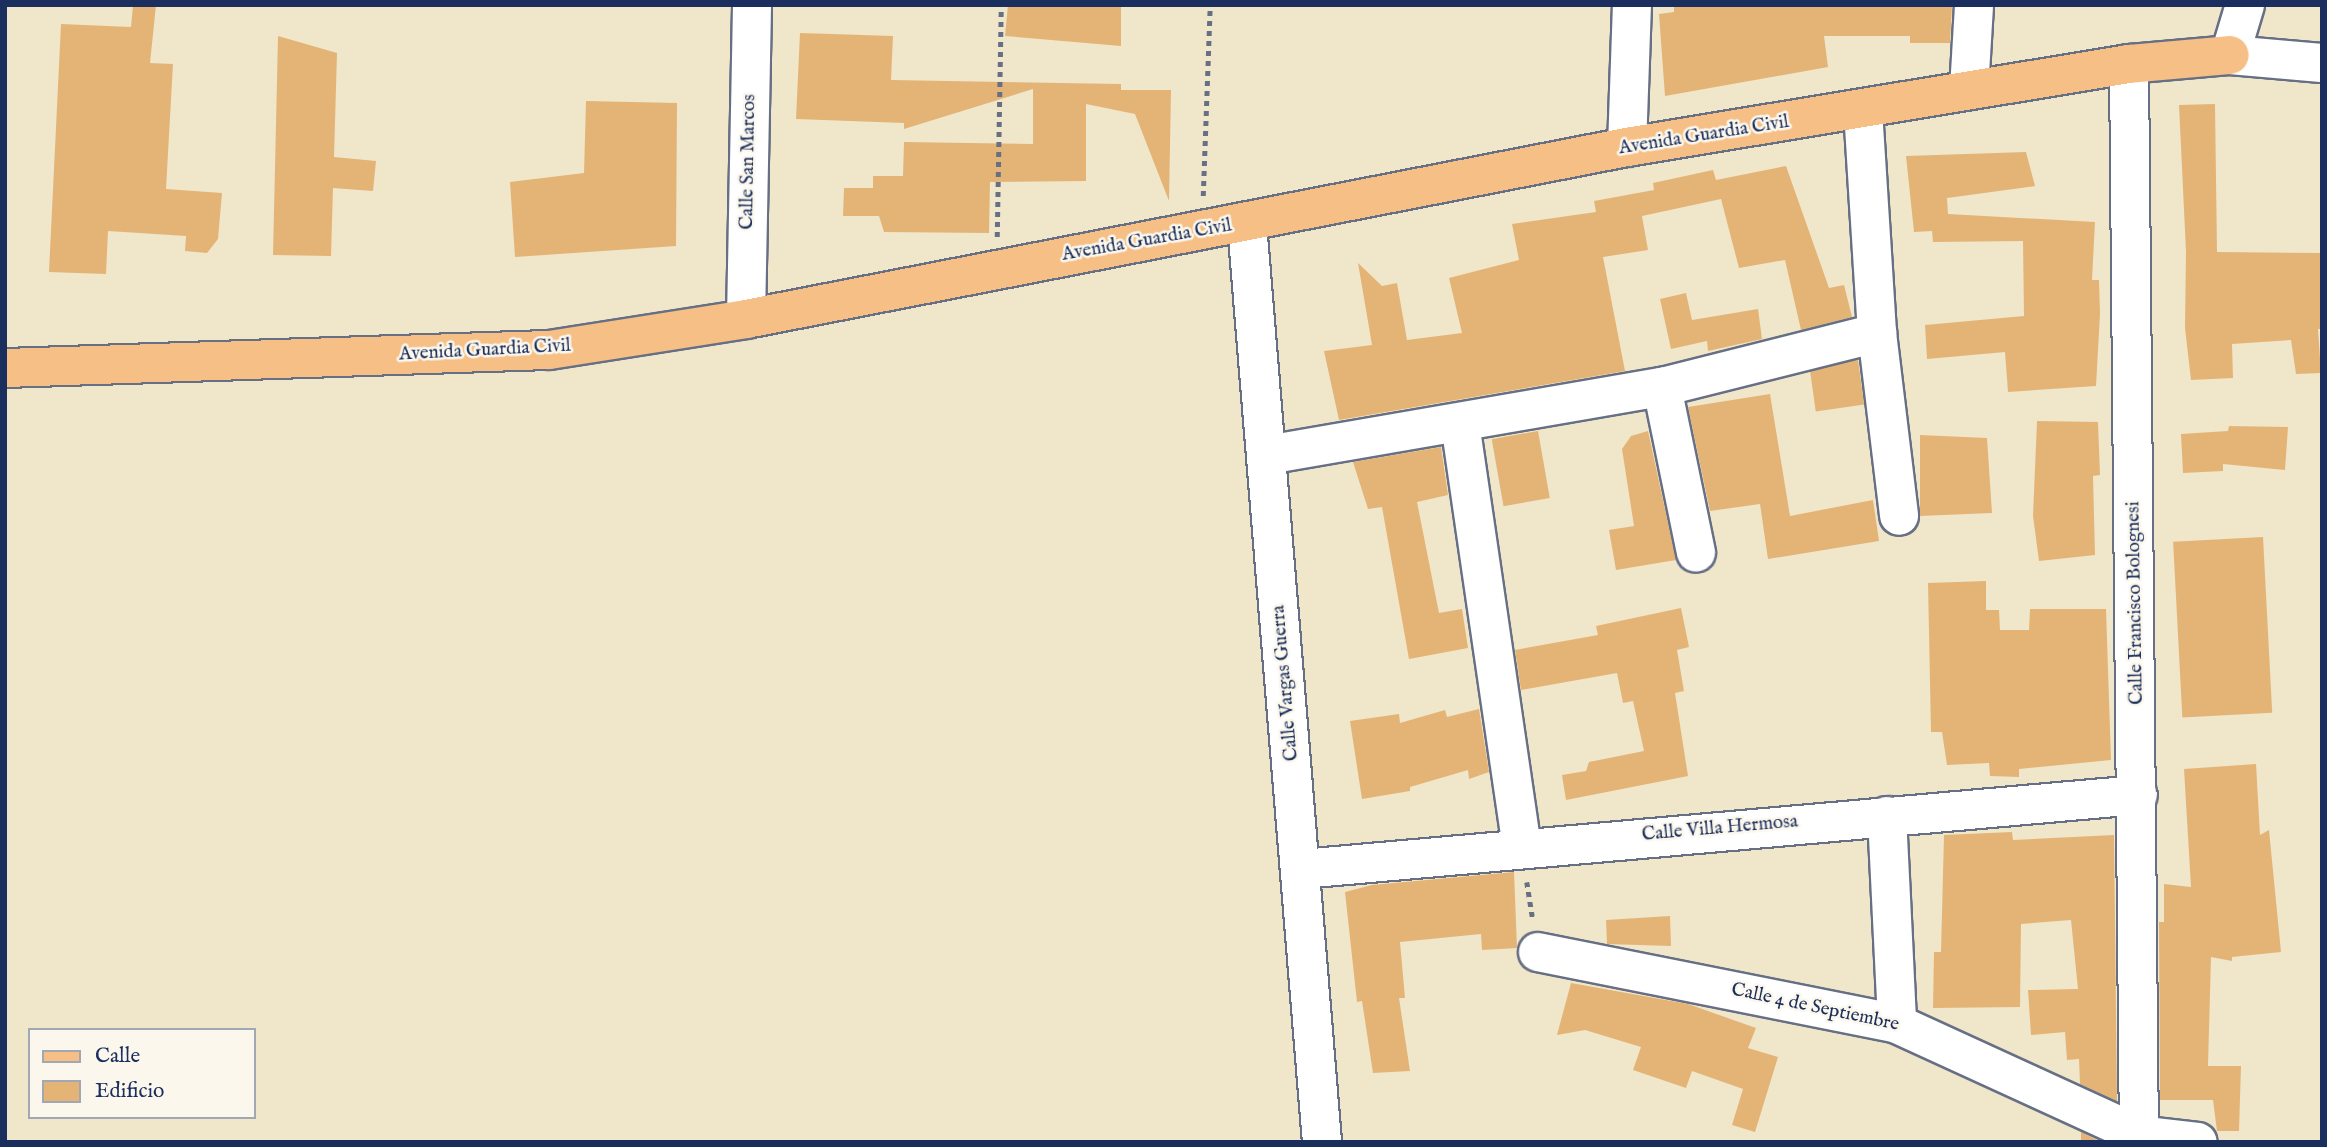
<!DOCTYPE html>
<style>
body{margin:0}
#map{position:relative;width:2327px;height:1147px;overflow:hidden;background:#f0e6ca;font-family:"IM FELL English",serif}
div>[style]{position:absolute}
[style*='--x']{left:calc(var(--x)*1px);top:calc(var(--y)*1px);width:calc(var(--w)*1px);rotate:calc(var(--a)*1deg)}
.building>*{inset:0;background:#e4b477;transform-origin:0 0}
.path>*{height:4.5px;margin-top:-2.25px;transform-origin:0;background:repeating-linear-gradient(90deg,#666f84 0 5px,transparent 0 10px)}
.roads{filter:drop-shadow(2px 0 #666f84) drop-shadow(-2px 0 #666f84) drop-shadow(0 2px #666f84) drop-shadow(0 -2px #666f84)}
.minor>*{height:38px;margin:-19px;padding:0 19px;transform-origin:19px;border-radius:19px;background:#fff}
.major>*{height:38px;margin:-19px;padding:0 19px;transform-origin:19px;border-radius:19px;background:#f5bf86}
span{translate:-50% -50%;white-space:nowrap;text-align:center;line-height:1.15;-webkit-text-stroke:5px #fbf7ec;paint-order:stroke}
.street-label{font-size:19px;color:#1b2f5e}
.frame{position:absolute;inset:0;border:7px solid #1b2f5e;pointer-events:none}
.legend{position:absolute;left:28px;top:1028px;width:228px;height:91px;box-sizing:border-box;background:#fbf7ec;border:2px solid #a1a7b3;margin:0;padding:9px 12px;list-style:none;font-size:21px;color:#1b2f5e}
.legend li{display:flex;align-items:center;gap:14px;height:35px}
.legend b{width:35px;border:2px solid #a1a7b3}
</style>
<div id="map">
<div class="building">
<div style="clip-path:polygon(133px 5px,156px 5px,150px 63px,173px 64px,166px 189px,222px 193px,218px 239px,207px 253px,185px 251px,186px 236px,108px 231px,106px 274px,49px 272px,61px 24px,131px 27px)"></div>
<div style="clip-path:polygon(1008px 5px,1121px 5px,1121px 46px,1005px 36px)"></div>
<div style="clip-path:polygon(1674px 5px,1952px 5px,1950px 43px,1910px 43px,1910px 36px,1824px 36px,1828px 67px,1665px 96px,1659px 14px,1674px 12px)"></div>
<div style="clip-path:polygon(800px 33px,893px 36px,891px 80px,1121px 84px,1121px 90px,1171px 90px,1169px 201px,1135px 114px,1086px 104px,1086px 181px,990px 182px,989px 233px,884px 232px,879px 216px,843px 216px,844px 188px,873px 188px,873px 176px,903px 176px,904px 142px,1033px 144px,1033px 89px,904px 129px,904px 123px,796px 119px)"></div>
<div style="clip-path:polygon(278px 36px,337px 53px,334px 157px,376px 161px,373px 191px,333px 188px,331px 256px,273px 255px)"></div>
<div style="clip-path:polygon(586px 101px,677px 103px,676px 246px,515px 257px,510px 182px,584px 173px)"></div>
<div style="clip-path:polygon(2215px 104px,2217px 252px,2322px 253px,2322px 329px,2318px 329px,2321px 373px,2296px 374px,2291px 340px,2232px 344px,2233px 378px,2191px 380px,2185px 328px,2186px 252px,2179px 105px)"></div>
<div style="clip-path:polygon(2026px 152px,2035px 186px,1947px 198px,1948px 214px,2095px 222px,2092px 280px,2099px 280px,2100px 314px,2096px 386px,2008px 392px,2005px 352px,1927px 359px,1925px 325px,2024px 316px,2023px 241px,1933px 242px,1932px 231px,1914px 232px,1906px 156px)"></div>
<div style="clip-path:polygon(1786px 166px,1829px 288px,1844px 285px,1852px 317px,1801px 330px,1785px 260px,1739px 268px,1721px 199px,1642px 216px,1648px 250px,1603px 257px,1625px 371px,1339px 420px,1324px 351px,1372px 345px,1358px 263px,1382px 286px,1397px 283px,1407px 340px,1462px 333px,1449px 278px,1519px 260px,1512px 224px,1596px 212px,1594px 201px,1654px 190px,1653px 183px,1713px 170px,1716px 180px)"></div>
<div style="clip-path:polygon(1686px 293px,1692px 320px,1758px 309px,1762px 339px,1708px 351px,1707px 341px,1671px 349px,1660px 299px)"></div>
<div style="left:1858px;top:360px;width:45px;height:49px;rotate:82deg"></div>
<div style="clip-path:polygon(1770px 394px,1790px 516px,1873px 500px,1879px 541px,1768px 559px,1760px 504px,1710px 511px,1688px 407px)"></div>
<div style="clip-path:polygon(2037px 421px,2098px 422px,2100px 475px,2093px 476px,2095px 555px,2039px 561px,2033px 516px)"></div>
<div style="clip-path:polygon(2229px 426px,2288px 427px,2285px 470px,2223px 464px,2223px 471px,2183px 473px,2181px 434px,2228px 431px)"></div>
<div style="left:1538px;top:431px;width:68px;height:47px;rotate:80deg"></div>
<div style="clip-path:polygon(1648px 431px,1676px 560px,1616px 570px,1609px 530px,1634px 526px,1622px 449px,1631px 436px)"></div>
<div style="clip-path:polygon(1920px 435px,1987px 438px,1992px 513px,1920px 516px)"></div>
<div style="clip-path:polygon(1441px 447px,1448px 495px,1417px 502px,1439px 613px,1462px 609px,1468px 648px,1409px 659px,1382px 507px,1368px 509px,1353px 462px)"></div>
<div style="left:2263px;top:537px;width:176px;height:90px;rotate:87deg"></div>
<div style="clip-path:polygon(1986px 581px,1986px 610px,1999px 610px,2000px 630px,2029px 630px,2030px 609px,2106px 609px,2111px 760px,2019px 769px,2019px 777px,1990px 776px,1989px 763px,1947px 765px,1942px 732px,1931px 732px,1928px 583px)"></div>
<div style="clip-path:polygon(1681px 608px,1689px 647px,1677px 650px,1684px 691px,1675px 693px,1688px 776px,1566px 800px,1562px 775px,1586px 771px,1589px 762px,1644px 751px,1633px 701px,1623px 703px,1617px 673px,1521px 690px,1515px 650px,1598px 635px,1596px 626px)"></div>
<div style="clip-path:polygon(1479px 709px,1489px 772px,1469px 779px,1468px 770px,1410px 787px,1410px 791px,1362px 799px,1350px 721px,1399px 714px,1400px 723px,1445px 710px,1447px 717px)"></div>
<div style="clip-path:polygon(2256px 764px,2260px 835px,2269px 830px,2281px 952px,2232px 957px,2232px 961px,2211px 957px,2208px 1066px,2241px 1066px,2239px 1131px,2217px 1131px,2213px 1100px,2160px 1100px,2159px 922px,2164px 922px,2164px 884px,2191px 887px,2184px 769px)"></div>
<div style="clip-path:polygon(2012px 832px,2013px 840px,2114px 835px,2117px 1101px,2080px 1084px,2079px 1059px,2067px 1060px,2065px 1032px,2031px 1035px,2028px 990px,2078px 989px,2071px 920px,2021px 924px,2020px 1007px,1933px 1008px,1934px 952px,1941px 952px,1944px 835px)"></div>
<div style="clip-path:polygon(1514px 872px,1517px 948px,1482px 950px,1481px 934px,1400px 942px,1405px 998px,1399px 998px,1410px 1071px,1373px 1073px,1362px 1001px,1357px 1002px,1345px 892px,1372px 885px)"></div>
<div style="clip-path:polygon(1670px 916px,1671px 946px,1607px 944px,1606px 920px)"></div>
<div style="clip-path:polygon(1571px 983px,1688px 1004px,1756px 1028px,1748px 1048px,1778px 1057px,1755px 1132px,1732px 1125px,1743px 1089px,1692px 1071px,1686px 1088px,1633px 1070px,1641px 1047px,1585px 1030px,1557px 1035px)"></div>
<div style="clip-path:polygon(2081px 1132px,2101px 1142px,2081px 1142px)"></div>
</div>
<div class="path">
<div style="--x:1203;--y:196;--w:191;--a:-87.9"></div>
<div style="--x:997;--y:237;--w:232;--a:-89"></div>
<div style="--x:1527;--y:882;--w:36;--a:81"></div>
</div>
<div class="roads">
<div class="minor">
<div style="--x:2245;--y:5;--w:52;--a:106.7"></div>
<div style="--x:2230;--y:55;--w:92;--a:5"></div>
<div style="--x:2129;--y:64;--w:1078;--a:89.47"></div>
<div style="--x:1969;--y:90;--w:85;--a:-86.6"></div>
<div style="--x:1863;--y:110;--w:223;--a:86.4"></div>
<div style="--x:1877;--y:333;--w:184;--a:83.1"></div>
<div style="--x:1627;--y:147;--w:142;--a:-88"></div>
<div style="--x:1247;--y:224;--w:921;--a:85.33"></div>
<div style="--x:746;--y:319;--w:314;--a:-88.9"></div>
<div style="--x:1662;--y:387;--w:169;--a:78.4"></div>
<div style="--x:1460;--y:423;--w:428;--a:81.7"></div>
<div style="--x:1267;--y:455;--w:401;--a:-9.8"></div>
<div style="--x:1662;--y:387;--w:222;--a:-14.1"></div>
<div style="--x:1887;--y:816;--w:208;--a:87.2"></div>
<div style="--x:1302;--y:869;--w:839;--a:-5.06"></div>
<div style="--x:1538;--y:952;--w:366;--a:11.3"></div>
<div style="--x:1897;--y:1024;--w:266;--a:24.6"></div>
<div style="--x:2139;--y:1135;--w:59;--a:6.8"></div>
</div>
<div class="major">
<div style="--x:5;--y:368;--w:544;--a:-1.9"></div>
<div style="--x:549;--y:350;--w:199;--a:-8.9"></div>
<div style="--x:746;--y:319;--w:898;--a:-11.05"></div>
<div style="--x:1627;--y:147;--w:509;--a:-9.39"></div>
<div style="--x:2129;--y:64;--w:101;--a:-5.1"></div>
</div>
</div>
<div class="street-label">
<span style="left:1704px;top:136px;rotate:-9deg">Avenida Guardia Civil</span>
<span style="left:749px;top:162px;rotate:-89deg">Calle San Marcos</span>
<span style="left:1147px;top:241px;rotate:-10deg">Avenida Guardia Civil</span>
<span style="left:485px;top:351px;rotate:-3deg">Avenida Guardia Civil</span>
<span style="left:2136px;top:603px;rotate:-91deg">Calle Francisco Bolognesi</span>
<span style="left:1286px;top:683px;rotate:-95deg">Calle Vargas Guerra</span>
<span style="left:1720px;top:829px;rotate:-5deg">Calle Villa Hermosa</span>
<span style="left:1815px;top:1008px;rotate:12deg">Calle 4 de Septiembre</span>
</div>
<div class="frame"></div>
<ul class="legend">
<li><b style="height:9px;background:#f5bf86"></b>Calle</li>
<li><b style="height:19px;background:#e4b477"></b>Edificio</li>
</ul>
</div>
